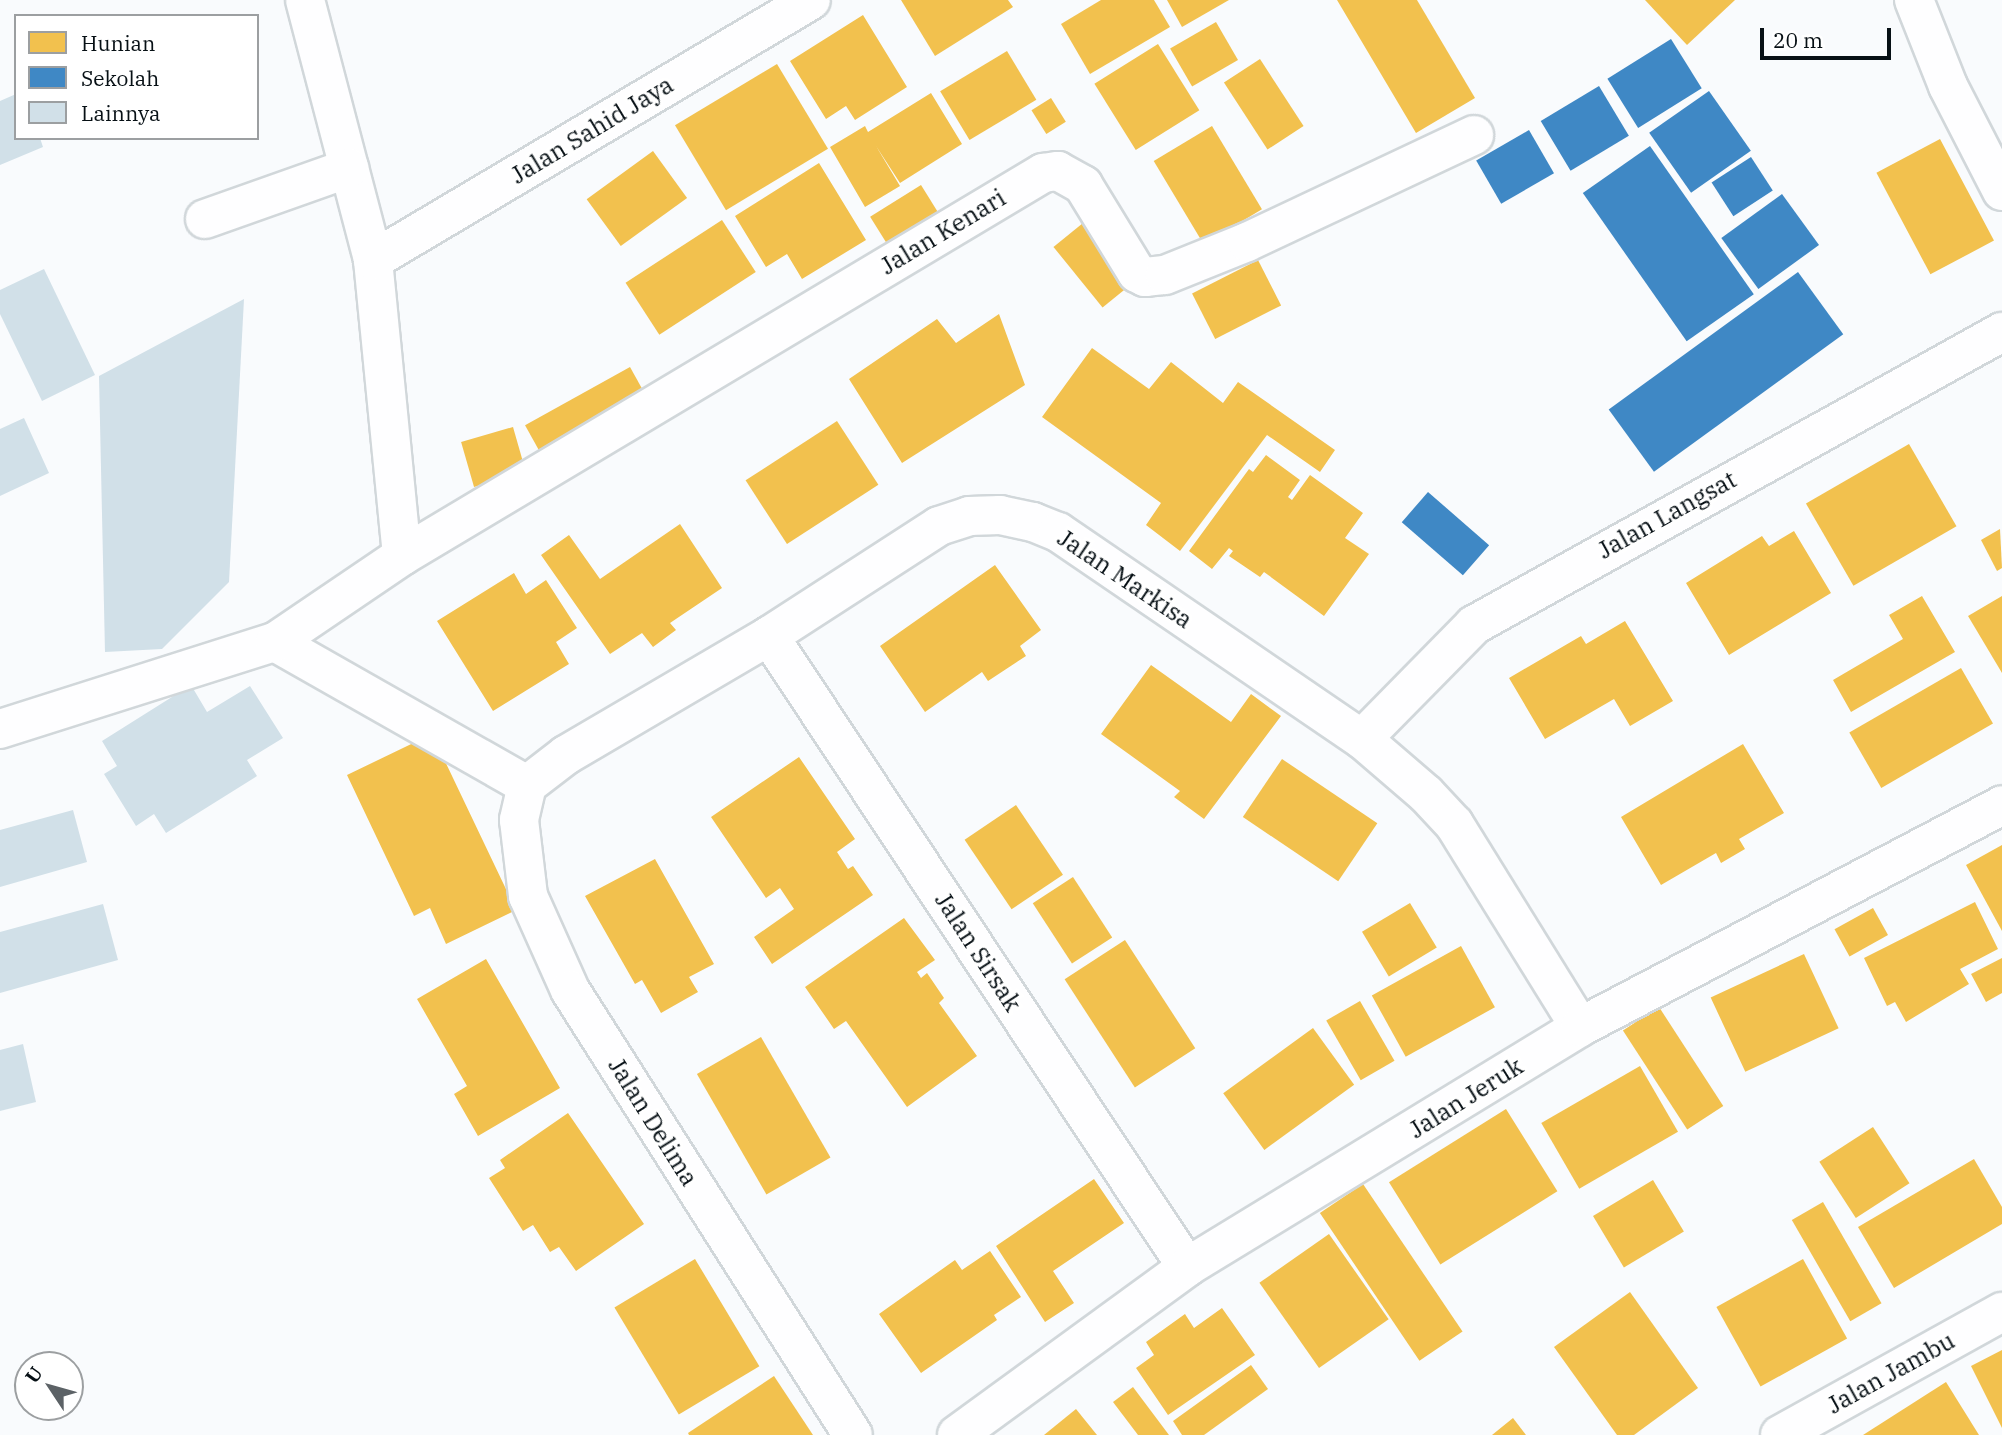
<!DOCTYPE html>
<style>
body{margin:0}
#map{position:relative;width:2002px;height:1435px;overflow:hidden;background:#f9fbfd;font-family:"IBM Plex Serif",serif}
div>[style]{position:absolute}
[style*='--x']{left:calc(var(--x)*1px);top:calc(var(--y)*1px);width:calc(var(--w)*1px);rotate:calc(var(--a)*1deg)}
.homes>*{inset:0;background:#f2c14e;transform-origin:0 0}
.schools>*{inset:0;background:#3f88c5;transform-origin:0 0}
.building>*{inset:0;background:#d1e0e8}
.roads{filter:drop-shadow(2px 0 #d1d7da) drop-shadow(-2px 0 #d1d7da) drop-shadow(0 2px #d1d7da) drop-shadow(0 -2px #d1d7da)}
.minor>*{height:38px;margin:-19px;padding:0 19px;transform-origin:19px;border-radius:19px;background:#fefeff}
.major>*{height:38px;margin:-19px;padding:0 19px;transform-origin:19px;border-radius:19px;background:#fefeff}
span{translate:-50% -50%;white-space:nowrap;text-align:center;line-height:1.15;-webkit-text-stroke:7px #fff;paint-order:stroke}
.street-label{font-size:24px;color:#071015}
.legend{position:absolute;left:14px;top:14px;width:245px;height:126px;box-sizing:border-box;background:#fff;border:2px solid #9c9fa1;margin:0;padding:9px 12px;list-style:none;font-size:21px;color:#071015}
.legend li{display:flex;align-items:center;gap:14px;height:35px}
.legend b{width:35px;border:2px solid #9c9fa1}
.north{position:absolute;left:14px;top:1351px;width:70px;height:70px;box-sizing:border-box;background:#fff;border:2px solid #9c9fa1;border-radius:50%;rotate:306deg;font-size:19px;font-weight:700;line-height:28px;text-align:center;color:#071015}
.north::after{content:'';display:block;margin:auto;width:24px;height:32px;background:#5c6266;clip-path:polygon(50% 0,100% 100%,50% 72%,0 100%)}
.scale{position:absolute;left:1760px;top:28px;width:131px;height:32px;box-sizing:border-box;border:4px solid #071015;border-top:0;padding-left:9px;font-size:21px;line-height:24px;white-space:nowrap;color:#071015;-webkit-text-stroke:5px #fff;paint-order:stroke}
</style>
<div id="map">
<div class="homes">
<div style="clip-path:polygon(901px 0,1008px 0,1013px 7px,935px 56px)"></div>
<div style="clip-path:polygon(1101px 0,1154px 0,1170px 27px,1090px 74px,1061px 24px)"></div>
<div style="clip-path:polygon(1167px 0,1229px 0,1182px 27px)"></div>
<div style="clip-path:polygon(1337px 0,1417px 0,1475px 98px,1416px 133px)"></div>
<div style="clip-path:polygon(1645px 0,1735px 0,1687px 45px)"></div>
<div style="clip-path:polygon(863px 15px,907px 87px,855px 120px,846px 106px,826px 119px,790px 61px)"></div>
<div style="left:1216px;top:22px;width:44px;height:53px;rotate:60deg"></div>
<div style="left:1158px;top:44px;width:78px;height:75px;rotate:58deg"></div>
<div style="left:1007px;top:51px;width:57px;height:78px;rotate:59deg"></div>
<div style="left:1260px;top:59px;width:80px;height:43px;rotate:57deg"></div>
<div style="left:777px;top:64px;width:99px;height:119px;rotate:59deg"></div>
<div style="clip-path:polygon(931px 93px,962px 144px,900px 183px,876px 146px,900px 186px,865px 207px,830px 147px,865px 126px,868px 132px)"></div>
<div style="left:1051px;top:98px;width:28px;height:23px;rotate:58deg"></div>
<div style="left:1212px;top:126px;width:97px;height:68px;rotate:59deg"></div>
<div style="left:1940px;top:139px;width:115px;height:72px;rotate:62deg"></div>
<div style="left:653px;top:151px;width:58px;height:82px;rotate:54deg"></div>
<div style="clip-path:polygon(819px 163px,866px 240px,802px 279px,787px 254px,766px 267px,735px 216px)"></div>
<div style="left:921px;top:185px;width:40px;height:60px;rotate:58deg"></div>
<div style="left:722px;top:220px;width:62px;height:115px;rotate:57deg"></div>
<div style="left:1083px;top:223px;width:78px;height:38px;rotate:51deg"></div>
<div style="left:1258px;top:260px;width:51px;height:74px;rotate:63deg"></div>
<div style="clip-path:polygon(999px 314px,1025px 385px,902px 463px,849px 379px,937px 319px,956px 343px)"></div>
<div style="clip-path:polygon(1092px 348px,1149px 389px,1171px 362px,1223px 403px,1238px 382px,1335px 450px,1320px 472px,1267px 435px,1180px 551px,1146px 525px,1161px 503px,1042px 417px)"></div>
<div style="left:630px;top:367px;width:37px;height:120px;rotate:61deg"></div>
<div style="left:837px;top:421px;width:76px;height:109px;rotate:57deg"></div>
<div style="left:513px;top:427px;width:47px;height:54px;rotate:74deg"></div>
<div style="left:1909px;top:444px;width:95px;height:119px;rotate:60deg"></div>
<div style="clip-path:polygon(1266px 455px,1300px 480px,1288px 497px,1292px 500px,1310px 475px,1363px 513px,1345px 538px,1369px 554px,1324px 616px,1264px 572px,1260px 577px,1229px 556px,1233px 551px,1229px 548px,1212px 569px,1189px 551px,1249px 469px,1253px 472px)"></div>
<div style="clip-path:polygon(680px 524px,722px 588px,670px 623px,676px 630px,653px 647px,642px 633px,610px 654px,541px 555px,569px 535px,600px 579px)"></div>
<div style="clip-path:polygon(2000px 529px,2002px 568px,1997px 571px,1981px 540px)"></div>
<div style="clip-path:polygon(1794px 531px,1831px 593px,1729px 655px,1686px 583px,1762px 536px,1769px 546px)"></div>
<div style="clip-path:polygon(995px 565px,1041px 630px,1020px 646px,1026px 656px,988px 681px,982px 672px,925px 712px,880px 646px)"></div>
<div style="clip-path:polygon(514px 573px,526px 594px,546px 580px,577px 628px,556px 642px,569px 664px,493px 711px,437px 621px)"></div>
<div style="clip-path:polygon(1922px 596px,1955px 652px,1851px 712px,1833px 680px,1903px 639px,1889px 615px)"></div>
<div style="clip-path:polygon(2002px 596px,2002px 673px,1968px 616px)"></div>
<div style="clip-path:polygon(1625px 621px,1673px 701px,1630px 726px,1614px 699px,1545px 739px,1509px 678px,1581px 636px,1586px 644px)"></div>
<div style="clip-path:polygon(1151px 665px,1231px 722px,1251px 694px,1281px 716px,1204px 819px,1174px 797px,1180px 791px,1101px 734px)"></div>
<div style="left:1961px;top:668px;width:64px;height:129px;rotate:60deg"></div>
<div style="clip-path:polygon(432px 734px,516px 910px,446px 944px,430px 908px,414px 916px,347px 775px)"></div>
<div style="clip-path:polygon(1743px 744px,1784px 813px,1739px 839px,1745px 849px,1721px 863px,1716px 853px,1661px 885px,1621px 817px)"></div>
<div style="clip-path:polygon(799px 757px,855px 839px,837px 852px,848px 869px,853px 866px,873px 895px,772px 964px,754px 937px,794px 909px,780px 888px,766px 898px,711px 817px)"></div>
<div style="left:1282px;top:759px;width:115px;height:70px;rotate:34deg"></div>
<div style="left:1016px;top:805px;width:84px;height:62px;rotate:56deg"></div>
<div style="clip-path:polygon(2002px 845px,2002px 931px,1966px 865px)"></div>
<div style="clip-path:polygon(655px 859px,714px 964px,689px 977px,698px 992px,661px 1013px,642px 980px,635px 984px,585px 896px)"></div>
<div style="left:1073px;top:877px;width:72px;height:48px;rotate:57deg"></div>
<div style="clip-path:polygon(1975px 902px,1998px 949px,1960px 969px,1969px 984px,1906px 1022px,1895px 1002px,1887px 1006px,1864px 958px)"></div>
<div style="left:1410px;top:903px;width:52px;height:56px;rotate:59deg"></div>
<div style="left:1873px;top:908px;width:31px;height:44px;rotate:61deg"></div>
<div style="clip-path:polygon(904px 918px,935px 960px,917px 972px,921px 978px,927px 973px,944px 998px,939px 1003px,977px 1056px,907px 1107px,846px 1021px,834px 1029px,805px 987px)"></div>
<div style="left:1125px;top:940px;width:129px;height:72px;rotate:57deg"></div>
<div style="left:1461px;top:946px;width:70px;height:102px;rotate:61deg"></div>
<div style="left:1804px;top:954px;width:82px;height:103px;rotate:65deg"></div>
<div style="clip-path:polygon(2002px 958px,2002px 993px,1986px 1002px,1971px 974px)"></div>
<div style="clip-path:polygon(486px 959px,560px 1088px,478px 1136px,454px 1094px,467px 1086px,417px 999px)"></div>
<div style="left:1360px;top:1001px;width:69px;height:39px;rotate:60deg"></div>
<div style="left:1659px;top:1007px;width:118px;height:43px;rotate:57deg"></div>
<div style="left:1313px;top:1028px;width:70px;height:111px;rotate:54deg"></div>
<div style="left:761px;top:1037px;width:139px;height:74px;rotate:60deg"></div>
<div style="left:1640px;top:1066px;width:76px;height:114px;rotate:60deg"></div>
<div style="left:1506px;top:1109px;width:97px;height:138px;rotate:58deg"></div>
<div style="clip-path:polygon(568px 1113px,644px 1224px,576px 1271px,559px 1247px,550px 1252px,533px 1225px,523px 1231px,489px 1178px,505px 1168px,500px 1160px)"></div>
<div style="left:1873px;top:1127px;width:67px;height:64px;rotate:57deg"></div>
<div style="clip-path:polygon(1974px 1159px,2002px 1207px,2002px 1224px,1894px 1288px,1858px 1227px)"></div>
<div style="clip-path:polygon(1094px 1179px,1124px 1223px,1053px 1271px,1074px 1303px,1045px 1322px,996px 1246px)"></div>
<div style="left:1653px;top:1180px;width:60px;height:70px;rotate:59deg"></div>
<div style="left:1363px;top:1184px;width:178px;height:52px;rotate:56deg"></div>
<div style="left:1823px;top:1202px;width:117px;height:36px;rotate:60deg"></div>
<div style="left:1329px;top:1234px;width:104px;height:85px;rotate:55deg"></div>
<div style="clip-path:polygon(990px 1251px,1021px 1297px,994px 1315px,997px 1320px,921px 1373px,879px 1314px,955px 1260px,962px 1270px)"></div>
<div style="left:695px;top:1259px;width:125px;height:94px;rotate:59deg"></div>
<div style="left:1803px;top:1259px;width:91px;height:99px;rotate:61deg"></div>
<div style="clip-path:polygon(1630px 1292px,1698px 1388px,1634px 1435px,1617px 1435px,1554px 1347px)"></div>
<div style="clip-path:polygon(1222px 1308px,1255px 1355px,1168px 1415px,1136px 1368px,1154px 1355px,1146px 1342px,1185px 1314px,1194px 1328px)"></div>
<div style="clip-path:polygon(2002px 1350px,2002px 1428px,1971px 1366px)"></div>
<div style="clip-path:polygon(1251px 1365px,1268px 1389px,1204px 1435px,1182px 1435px,1173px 1421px)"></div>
<div style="clip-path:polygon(774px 1376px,813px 1435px,689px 1435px,688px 1433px)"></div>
<div style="clip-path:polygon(1946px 1382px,1979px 1435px,1863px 1435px)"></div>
<div style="clip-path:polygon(1133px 1387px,1169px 1435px,1138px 1435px,1113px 1402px)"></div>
<div style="clip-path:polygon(1076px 1409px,1097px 1435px,1044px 1435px)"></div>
<div style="clip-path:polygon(1513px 1418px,1526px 1435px,1492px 1435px)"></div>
</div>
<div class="schools">
<div style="left:1671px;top:39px;width:58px;height:75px;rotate:58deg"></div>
<div style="left:1599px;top:86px;width:58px;height:68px;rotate:59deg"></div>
<div style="left:1709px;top:91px;width:73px;height:73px;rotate:55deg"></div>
<div style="left:1529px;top:130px;width:50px;height:61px;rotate:60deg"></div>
<div style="left:1650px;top:146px;width:181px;height:82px;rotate:55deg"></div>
<div style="left:1751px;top:157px;width:40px;height:47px;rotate:57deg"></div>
<div style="left:1782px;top:194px;width:63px;height:75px;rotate:54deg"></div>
<div style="left:1798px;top:272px;width:77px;height:234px;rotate:54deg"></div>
<div style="left:1428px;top:492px;width:81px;height:40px;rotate:41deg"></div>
</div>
<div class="building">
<div style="clip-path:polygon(16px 94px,16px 138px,40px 138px,43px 147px,0 165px,0 101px)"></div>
<div style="clip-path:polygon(44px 269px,95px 375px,42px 401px,0 314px,0 290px)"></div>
<div style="clip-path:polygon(244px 299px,229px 582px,162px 649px,105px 652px,99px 376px)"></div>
<div style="clip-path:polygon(24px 418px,49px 473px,0 496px,0 429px)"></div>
<div style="clip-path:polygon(191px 685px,207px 712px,250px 686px,283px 738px,247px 760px,257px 776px,166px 833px,154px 814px,136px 826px,104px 774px,117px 766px,102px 741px)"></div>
<div style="clip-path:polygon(73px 810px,87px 862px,0 887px,0 830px)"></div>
<div style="clip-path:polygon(103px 904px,118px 960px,0 993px,0 932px)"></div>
<div style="clip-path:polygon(23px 1044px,36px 1102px,0 1111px,0 1050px)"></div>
</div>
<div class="roads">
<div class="minor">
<div style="--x:305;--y:0;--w:269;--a:75.3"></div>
<div style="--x:373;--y:260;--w:297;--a:84.4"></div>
<div style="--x:205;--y:219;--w:153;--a:-19.5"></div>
<div style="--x:373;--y:260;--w:509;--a:-30.69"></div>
<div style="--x:769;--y:636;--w:757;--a:56.48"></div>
<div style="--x:275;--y:642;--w:290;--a:29.6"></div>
<div style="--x:0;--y:729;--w:288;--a:-17.6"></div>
<div style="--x:275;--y:642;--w:153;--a:-34.1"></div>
<div style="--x:402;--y:556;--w:747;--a:-30.86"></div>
<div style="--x:1043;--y:173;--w:15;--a:-8"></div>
<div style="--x:1058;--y:171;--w:29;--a:29"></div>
<div style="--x:1083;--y:185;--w:103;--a:58.5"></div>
<div style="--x:1137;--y:273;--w:9;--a:27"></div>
<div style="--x:1145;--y:277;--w:20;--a:-6"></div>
<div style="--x:1165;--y:275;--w:88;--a:-21.9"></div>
<div style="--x:1247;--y:242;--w:251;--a:-25.2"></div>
<div style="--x:1362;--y:739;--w:160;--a:-45.5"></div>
<div style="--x:1474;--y:625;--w:604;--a:-29.03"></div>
<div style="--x:527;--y:785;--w:49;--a:-37.6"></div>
<div style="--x:566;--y:755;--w:235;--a:-30.4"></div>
<div style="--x:769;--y:636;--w:202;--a:-32.9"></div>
<div style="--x:939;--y:526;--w:32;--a:-18"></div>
<div style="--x:969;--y:516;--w:31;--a:-2"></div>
<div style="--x:1000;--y:515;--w:34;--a:12"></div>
<div style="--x:1033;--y:522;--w:27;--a:22"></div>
<div style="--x:1058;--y:532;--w:368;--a:34.3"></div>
<div style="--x:1362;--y:739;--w:84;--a:40.7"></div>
<div style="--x:1426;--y:794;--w:41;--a:47"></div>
<div style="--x:1454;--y:824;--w:239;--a:58.2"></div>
<div style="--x:527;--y:785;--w:36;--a:103"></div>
<div style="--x:519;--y:820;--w:77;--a:83.2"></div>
<div style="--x:528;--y:896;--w:103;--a:65.9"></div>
<div style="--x:570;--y:990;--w:527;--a:57.55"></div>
<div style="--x:957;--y:1435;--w:285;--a:-36.1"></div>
<div style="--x:1187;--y:1267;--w:460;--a:-31.4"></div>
<div style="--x:1580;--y:1027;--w:477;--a:-27.7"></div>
<div style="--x:1780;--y:1435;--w:254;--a:-29"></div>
</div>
<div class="major">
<div style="--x:1914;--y:0;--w:92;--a:68.4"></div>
<div style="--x:1948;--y:86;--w:118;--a:62.8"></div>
</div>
</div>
<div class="street-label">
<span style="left:592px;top:130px;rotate:-31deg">Jalan Sahid Jaya</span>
<span style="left:943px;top:232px;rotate:-31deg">Jalan Kenari</span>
<span style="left:1667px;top:515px;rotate:-29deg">Jalan Langsat</span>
<span style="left:1125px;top:579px;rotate:34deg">Jalan Markisa</span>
<span style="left:978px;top:952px;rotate:57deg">Jalan Sirsak</span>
<span style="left:1466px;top:1098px;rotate:-32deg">Jalan Jeruk</span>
<span style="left:653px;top:1122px;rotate:58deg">Jalan Delima</span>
<span style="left:1891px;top:1373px;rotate:-29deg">Jalan Jambu</span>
</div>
<ul class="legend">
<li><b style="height:19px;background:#f2c14e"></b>Hunian</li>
<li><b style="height:19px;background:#3f88c5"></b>Sekolah</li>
<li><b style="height:19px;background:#d1e0e8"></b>Lainnya</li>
</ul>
<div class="north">U</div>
<div class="scale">20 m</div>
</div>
